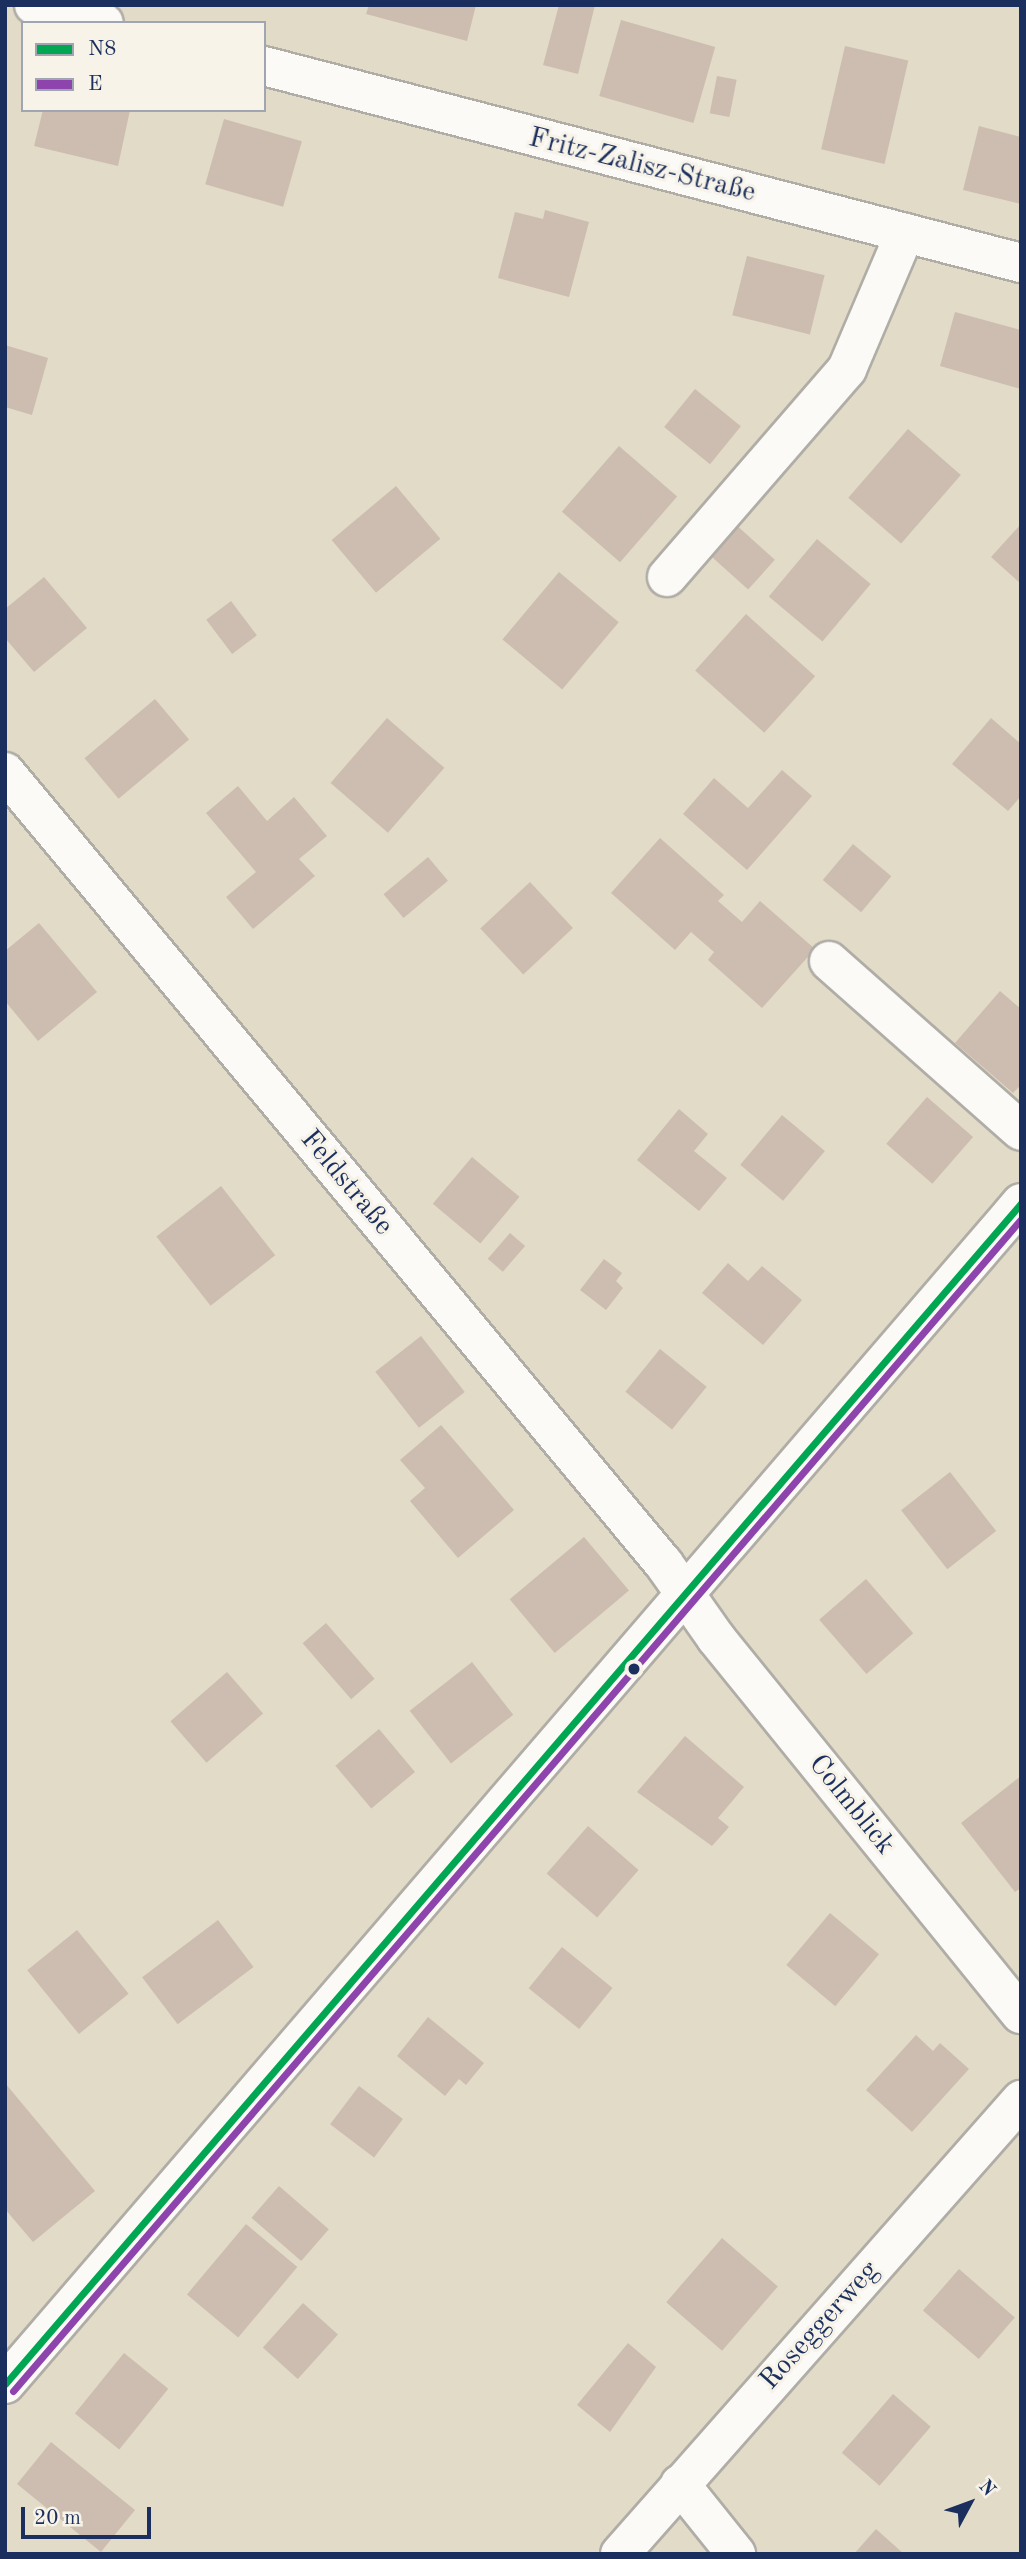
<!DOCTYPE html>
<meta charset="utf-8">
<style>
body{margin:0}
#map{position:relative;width:1026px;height:2559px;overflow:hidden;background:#e2dbc8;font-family:"Old Standard TT",serif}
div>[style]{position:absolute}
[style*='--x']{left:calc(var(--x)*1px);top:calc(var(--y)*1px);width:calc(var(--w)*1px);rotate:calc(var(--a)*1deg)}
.building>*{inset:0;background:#cdbdb0;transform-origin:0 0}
.roads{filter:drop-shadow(2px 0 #b0ada6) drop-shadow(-2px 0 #b0ada6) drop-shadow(0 2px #b0ada6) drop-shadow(0 -2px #b0ada6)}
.minor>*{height:38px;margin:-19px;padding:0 19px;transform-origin:19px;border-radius:19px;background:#fbfaf7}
.bus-1>*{height:7px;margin:-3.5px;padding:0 3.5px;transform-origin:3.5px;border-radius:3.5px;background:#00a651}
.bus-2>*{height:7px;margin:-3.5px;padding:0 3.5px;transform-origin:3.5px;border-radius:3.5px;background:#8e44ad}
.dots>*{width:19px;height:19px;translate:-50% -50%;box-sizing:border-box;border:4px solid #f7f3e8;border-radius:50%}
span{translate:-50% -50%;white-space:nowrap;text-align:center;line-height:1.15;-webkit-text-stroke:6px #f7f3e8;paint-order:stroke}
.street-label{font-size:28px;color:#1b2f5e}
.frame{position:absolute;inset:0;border:7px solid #1b2f5e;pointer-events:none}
.legend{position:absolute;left:21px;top:21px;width:245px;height:91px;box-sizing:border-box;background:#f7f3e8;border:2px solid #9fa5b1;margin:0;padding:9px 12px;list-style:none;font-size:21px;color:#1b2f5e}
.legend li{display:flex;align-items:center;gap:14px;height:35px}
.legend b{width:35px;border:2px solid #9fa5b1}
.north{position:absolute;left:935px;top:2468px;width:70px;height:70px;-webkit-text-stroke:5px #f7f3e8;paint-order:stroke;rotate:49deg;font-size:19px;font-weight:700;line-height:28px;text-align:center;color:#1b2f5e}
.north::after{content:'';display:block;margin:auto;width:24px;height:32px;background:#1b2f5e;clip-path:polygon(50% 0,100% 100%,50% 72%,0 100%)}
.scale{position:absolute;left:21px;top:2507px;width:130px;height:32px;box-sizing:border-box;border:4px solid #1b2f5e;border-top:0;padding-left:9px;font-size:21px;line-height:24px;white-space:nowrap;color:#1b2f5e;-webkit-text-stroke:5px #f7f3e8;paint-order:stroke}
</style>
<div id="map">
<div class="building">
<div style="clip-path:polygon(369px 5px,476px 5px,467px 41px,366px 14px)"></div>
<div style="clip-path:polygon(559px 5px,595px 5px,578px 74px,543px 65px)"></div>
<div style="left:621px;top:20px;width:98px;height:79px;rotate:16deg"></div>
<div style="left:845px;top:46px;width:65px;height:106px;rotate:13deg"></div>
<div style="left:717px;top:76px;width:20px;height:38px;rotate:11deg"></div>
<div style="clip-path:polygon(43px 110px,130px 110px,118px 166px,34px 146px)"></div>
<div style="left:224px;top:119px;width:81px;height:68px;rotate:16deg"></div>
<div style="clip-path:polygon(979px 126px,1021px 137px,1021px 204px,963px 190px)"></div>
<div style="clip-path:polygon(545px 210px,589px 222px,569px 297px,498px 278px,515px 212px,543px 219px)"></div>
<div style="left:747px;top:256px;width:80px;height:61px;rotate:14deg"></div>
<div style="clip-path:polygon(955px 312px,1021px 330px,1021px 389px,940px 366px)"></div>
<div style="clip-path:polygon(5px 345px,48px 358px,32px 415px,5px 407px)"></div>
<div style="left:695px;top:389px;width:59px;height:49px;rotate:39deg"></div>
<div style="left:908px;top:429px;width:70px;height:91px;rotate:41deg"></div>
<div style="left:619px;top:446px;width:77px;height:87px;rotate:41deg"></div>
<div style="left:396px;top:486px;width:69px;height:84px;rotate:50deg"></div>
<div style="left:734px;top:523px;width:55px;height:40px;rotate:42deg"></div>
<div style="clip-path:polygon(1021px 524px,1021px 584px,991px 557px)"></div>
<div style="left:817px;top:539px;width:70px;height:75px;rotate:40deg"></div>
<div style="left:559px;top:572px;width:78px;height:88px;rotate:40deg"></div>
<div style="clip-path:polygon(44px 577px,87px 628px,34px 672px,5px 638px,5px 609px)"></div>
<div style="left:231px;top:601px;width:43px;height:31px;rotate:53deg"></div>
<div style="left:746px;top:614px;width:93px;height:76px;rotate:42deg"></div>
<div style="left:155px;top:699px;width:53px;height:92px;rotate:50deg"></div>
<div style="left:387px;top:718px;width:76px;height:86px;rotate:41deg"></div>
<div style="clip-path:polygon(991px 718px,1021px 744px,1021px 796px,1008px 811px,952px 764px)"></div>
<div style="clip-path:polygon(782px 770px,812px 796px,747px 870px,683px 814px,714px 778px,748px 808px)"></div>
<div style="clip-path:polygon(238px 786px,267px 821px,294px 797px,327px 836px,299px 859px,315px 876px,253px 929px,226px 897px,256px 872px,206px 813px)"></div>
<div style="clip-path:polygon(660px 838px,724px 895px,718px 901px,742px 922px,760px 901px,815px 949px,762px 1008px,708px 960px,714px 952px,691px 932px,675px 950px,611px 893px)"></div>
<div style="left:853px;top:844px;width:50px;height:47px;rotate:40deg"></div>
<div style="left:428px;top:857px;width:31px;height:58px;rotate:50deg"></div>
<div style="left:530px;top:882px;width:63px;height:68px;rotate:47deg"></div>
<div style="clip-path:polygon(39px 923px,97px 992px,38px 1041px,5px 1001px,5px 951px)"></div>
<div style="clip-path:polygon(1000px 991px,1021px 1009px,1021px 1085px,1013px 1093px,955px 1043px)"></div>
<div style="left:927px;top:1097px;width:61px;height:62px;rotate:41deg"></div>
<div style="clip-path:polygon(679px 1109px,708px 1134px,694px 1151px,727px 1178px,699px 1211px,637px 1160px)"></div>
<div style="left:782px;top:1115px;width:56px;height:65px;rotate:40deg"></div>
<div style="left:472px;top:1157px;width:62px;height:61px;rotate:40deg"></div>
<div style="left:221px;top:1186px;width:88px;height:82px;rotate:52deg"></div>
<div style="left:510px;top:1233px;width:20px;height:34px;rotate:41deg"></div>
<div style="clip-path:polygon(604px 1259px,622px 1273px,616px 1281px,623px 1288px,606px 1310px,580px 1290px)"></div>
<div style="clip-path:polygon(728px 1263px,748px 1281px,762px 1266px,802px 1300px,763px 1345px,702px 1293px)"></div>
<div style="left:421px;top:1336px;width:71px;height:58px;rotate:52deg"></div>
<div style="left:660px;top:1349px;width:60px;height:55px;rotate:39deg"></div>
<div style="clip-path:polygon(441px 1425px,514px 1510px,458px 1558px,410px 1501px,425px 1488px,400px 1460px)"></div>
<div style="left:950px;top:1472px;width:75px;height:62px;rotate:52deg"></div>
<div style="left:584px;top:1537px;width:70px;height:97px;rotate:50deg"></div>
<div style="left:866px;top:1579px;width:72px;height:62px;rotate:49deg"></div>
<div style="left:326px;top:1623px;width:74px;height:31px;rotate:49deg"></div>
<div style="left:472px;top:1662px;width:67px;height:79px;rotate:52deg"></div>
<div style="left:227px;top:1672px;width:55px;height:75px;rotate:49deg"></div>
<div style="left:379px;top:1729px;width:56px;height:57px;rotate:50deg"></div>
<div style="clip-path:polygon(685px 1736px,744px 1787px,718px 1818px,729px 1827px,712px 1846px,637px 1792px)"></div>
<div style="clip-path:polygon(1021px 1776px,1021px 1888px,1015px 1892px,961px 1823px)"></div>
<div style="left:588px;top:1826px;width:67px;height:63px;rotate:41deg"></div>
<div style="left:830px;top:1913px;width:64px;height:68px;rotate:40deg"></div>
<div style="left:218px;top:1920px;width:59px;height:95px;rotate:53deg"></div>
<div style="left:77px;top:1930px;width:82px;height:64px;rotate:51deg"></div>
<div style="left:562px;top:1947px;width:65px;height:53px;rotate:39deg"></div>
<div style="clip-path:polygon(428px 2017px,484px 2063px,466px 2085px,459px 2079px,445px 2096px,397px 2056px)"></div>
<div style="clip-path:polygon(916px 2035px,933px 2051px,940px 2043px,969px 2069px,912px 2132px,866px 2090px)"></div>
<div style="clip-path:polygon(5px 2083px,95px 2191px,33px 2242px,5px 2209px)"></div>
<div style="left:359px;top:2086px;width:55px;height:48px;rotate:37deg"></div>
<div style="left:279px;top:2186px;width:66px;height:42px;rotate:41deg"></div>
<div style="left:246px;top:2224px;width:67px;height:92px;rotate:40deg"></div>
<div style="left:722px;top:2238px;width:74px;height:85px;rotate:41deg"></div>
<div style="left:959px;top:2269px;width:74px;height:55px;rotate:41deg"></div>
<div style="left:303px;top:2303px;width:47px;height:60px;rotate:42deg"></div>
<div style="clip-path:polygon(628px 2343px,656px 2367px,610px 2432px,577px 2405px)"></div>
<div style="left:124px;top:2353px;width:57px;height:78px;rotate:39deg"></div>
<div style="left:893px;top:2394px;width:50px;height:78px;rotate:41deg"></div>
<div style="left:51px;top:2442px;width:108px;height:54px;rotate:39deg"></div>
<div style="clip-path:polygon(876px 2529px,904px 2554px,854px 2554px)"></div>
</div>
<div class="roads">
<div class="minor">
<div style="--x:34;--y:5;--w:72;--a:14.4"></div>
<div style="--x:264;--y:66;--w:782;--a:14.59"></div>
<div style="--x:667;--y:577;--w:275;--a:-49.1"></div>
<div style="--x:847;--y:369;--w:148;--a:-66.9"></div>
<div style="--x:5;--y:772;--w:1030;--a:50.24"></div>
<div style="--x:664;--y:1564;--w:90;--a:54.9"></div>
<div style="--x:716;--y:1638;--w:484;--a:51"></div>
<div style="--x:829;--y:961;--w:256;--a:41.5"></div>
<div style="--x:5;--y:2384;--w:1558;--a:-49.29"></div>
<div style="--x:680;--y:2484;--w:90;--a:51.3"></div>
<div style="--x:620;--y:2554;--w:606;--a:-48.55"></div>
</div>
</div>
<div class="bus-1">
<div style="--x:5;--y:2384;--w:1558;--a:-49.29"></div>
</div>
<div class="bus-2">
<div style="--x:13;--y:2391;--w:1546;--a:-49.3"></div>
</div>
<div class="dots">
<div style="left:634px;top:1669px;background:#1b2f5e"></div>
</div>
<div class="street-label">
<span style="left:642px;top:166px;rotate:14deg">Fritz-Zalisz-Straße</span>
<span style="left:346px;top:1183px;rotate:50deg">Feldstraße</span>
<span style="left:851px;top:1805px;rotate:51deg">Colmblick</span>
<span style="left:820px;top:2326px;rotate:-48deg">Roseggerweg</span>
</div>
<div class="frame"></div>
<ul class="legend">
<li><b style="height:9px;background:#00a651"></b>N8</li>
<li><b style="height:9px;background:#8e44ad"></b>E</li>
</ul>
<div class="north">N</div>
<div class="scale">20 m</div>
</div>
